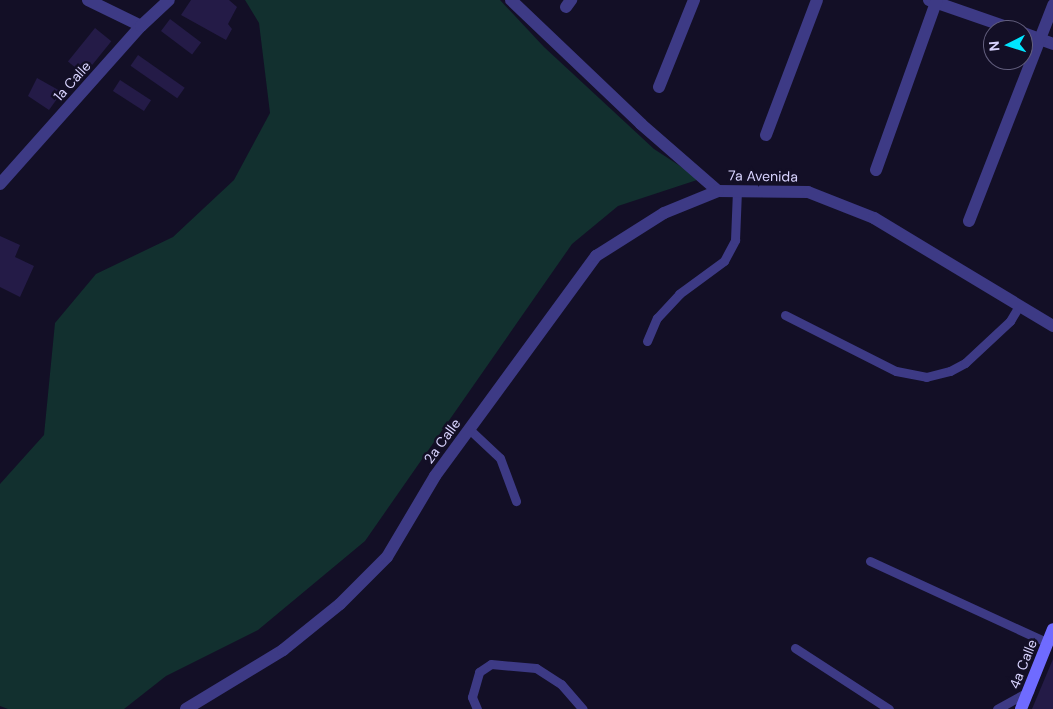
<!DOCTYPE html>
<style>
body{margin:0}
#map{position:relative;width:1053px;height:709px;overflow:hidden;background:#130f26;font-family:"DM Sans",sans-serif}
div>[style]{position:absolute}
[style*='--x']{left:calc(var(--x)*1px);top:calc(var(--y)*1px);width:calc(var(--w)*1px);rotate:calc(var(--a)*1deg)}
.green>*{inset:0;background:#12302f}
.building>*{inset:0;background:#241b47;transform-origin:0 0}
.lane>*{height:9px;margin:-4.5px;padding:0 4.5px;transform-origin:4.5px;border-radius:4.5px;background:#3d3a85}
.street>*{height:12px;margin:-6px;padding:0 6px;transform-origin:6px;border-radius:6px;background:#3d3a85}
.secondary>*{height:12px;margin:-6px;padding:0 6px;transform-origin:6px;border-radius:6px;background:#6f6bff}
span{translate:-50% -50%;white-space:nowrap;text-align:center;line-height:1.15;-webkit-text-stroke:5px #130f26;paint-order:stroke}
.street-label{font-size:14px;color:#d9d4ff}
.north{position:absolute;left:983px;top:20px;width:50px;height:50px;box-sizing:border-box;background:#130f26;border:1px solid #625e7d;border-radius:50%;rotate:265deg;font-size:14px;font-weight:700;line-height:20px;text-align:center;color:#d9d4ff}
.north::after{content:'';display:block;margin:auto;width:18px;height:22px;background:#00e5ff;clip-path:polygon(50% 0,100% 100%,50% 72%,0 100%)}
</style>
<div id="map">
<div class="green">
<div style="clip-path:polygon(245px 0,500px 0,544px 47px,654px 149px,700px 179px,618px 206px,572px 244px,365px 541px,258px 630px,166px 676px,124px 709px,8px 709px,0 706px,0 484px,44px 435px,55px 323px,96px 274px,173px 237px,234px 180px,270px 113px,259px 23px)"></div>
</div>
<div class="building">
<div style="clip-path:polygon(191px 0,229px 0,237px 7px,228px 24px,232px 29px,226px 40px,181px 15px)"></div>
<div style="left:170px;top:19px;width:39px;height:15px;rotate:37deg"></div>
<div style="left:95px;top:28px;width:21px;height:43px;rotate:39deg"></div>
<div style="left:138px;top:55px;width:57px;height:13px;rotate:35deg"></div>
<div style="clip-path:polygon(37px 78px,62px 92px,49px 110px,28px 96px)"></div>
<div style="left:120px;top:80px;width:37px;height:13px;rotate:33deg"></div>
<div style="clip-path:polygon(0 236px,20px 245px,15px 257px,34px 266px,20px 297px,0 287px)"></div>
<div style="clip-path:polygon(1053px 659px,1053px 709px,1032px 709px)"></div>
</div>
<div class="lane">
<div style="--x:785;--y:315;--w:124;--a:26.8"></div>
<div style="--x:896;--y:371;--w:31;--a:11"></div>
<div style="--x:926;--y:377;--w:25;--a:-14"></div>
<div style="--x:950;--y:371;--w:17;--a:-28"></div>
<div style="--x:965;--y:363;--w:62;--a:-43"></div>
<div style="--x:1010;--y:321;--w:17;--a:-59"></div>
<div style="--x:647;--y:341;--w:25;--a:-67"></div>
<div style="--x:657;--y:318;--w:33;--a:-47"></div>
<div style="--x:679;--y:294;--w:56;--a:-36.3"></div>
<div style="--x:724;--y:261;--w:24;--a:-62"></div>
<div style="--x:735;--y:240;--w:49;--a:-87.7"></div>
<div style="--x:469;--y:429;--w:42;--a:43.1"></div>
<div style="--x:500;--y:458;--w:46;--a:69.6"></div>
<div style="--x:870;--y:561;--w:196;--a:24.7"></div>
<div style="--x:795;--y:648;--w:112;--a:33"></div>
<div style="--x:477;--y:709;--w:13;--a:-113"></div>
<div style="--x:472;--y:697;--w:26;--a:-74"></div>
<div style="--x:479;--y:672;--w:14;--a:-34"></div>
<div style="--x:491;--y:664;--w:45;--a:5.1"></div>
<div style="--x:536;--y:668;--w:30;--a:33"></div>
<div style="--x:561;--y:684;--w:33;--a:49"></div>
<div style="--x:997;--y:709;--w:37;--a:-29"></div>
</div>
<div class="street">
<div style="--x:88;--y:0;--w:59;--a:26.1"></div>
<div style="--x:511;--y:0;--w:180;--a:43.6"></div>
<div style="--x:641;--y:124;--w:102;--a:41"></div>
<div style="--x:718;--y:191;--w:90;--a:0.6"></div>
<div style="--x:808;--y:192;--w:71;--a:21.5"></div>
<div style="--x:874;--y:218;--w:209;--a:31.1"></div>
<div style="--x:929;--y:0;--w:91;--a:19.2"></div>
<div style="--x:566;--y:7;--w:9;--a:-54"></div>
<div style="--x:1023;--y:33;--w:32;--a:20"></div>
<div style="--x:659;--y:87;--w:94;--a:-68.1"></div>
<div style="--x:766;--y:135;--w:144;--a:-69.3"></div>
<div style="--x:876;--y:170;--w:181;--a:-70.3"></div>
<div style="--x:0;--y:184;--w:212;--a:-48.3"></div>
<div style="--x:141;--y:26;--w:38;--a:-43"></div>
<div style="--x:969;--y:221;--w:232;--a:-68.7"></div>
<div style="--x:186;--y:709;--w:114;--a:-31.3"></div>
<div style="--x:283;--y:650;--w:73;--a:-38.9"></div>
<div style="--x:340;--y:604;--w:66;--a:-45"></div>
<div style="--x:387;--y:557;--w:94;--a:-59.3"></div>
<div style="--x:435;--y:476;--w:273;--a:-53.8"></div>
<div style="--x:596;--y:256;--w:80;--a:-32.3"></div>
<div style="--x:664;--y:213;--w:58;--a:-22.2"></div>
</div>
<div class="secondary">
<div style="--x:1021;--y:709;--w:86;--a:-68.2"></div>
</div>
<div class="street-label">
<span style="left:72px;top:81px;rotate:-48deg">1a Calle</span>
<span style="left:763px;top:176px;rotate:1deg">7a Avenida</span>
<span style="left:442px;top:441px;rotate:-54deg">2a Calle</span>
<span style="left:1023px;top:664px;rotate:-68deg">4a Calle</span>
</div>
<div class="north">N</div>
</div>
